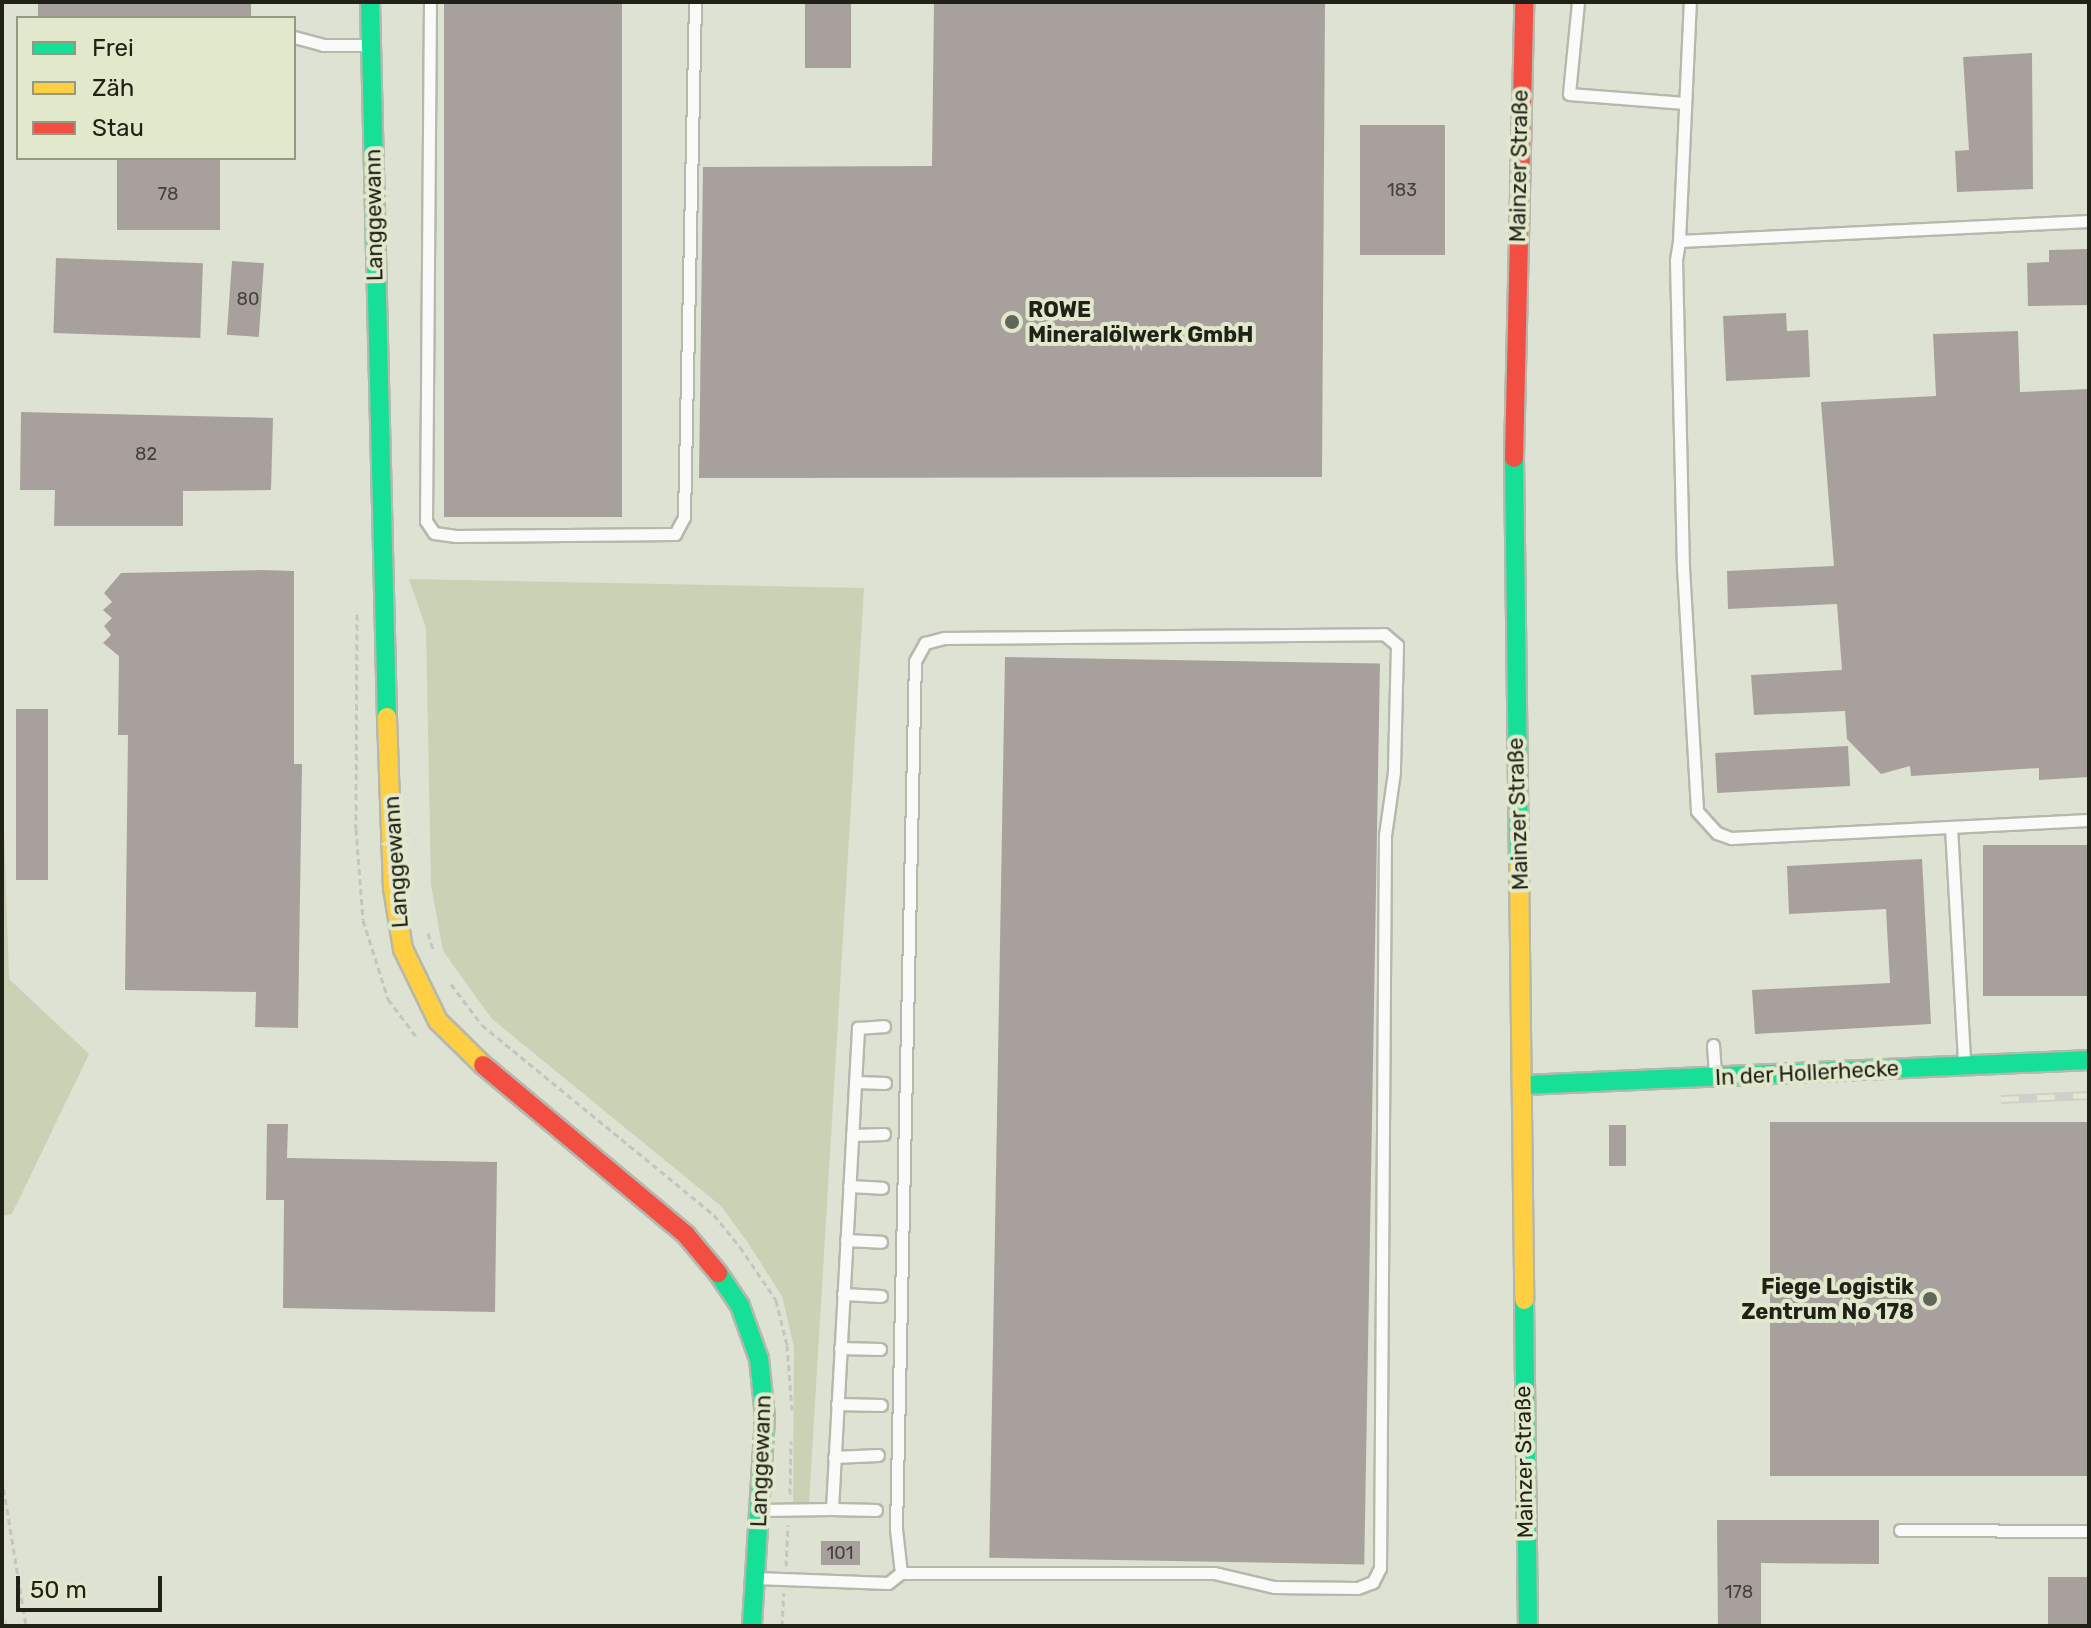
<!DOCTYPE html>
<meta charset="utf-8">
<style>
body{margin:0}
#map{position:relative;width:2091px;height:1628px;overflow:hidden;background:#dee2d2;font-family:Rubik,sans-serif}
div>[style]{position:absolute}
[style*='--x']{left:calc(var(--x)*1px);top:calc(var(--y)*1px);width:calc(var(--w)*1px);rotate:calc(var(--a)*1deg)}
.green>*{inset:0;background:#cad1b5}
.building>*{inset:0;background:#a8a09d;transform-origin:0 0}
.path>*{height:3px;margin-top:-1.5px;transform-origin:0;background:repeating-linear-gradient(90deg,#c3c5bf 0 6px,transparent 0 10px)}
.roads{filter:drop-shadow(2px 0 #b5b8ac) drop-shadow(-2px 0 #b5b8ac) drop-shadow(0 2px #b5b8ac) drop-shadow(0 -2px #b5b8ac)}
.lane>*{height:11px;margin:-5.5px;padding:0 5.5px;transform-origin:5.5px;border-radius:5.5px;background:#fafbf8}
.fast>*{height:18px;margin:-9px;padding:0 9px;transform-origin:9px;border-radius:9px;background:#16e098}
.slow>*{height:18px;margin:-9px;padding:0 9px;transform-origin:9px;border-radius:9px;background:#ffcf43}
.jam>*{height:18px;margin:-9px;padding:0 9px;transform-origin:9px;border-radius:9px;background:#f24e42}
.rail>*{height:9px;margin-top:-4.5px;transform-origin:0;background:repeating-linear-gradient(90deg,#e2e8cc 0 18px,#cfcfcb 0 36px);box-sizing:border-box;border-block:2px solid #cfcfcb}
.dots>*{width:22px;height:22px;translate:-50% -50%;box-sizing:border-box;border:4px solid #e2e8cc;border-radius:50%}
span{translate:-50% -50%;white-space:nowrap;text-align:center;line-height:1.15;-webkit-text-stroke:8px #e2e8cc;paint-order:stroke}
.number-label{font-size:18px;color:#424239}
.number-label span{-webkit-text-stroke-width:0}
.street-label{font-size:22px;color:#202218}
.poi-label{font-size:22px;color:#202218;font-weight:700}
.left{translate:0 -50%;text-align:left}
.right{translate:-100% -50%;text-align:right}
.frame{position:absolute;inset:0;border:4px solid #202218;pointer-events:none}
.legend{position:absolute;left:16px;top:16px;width:280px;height:144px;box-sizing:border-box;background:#e2e8cc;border:2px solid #949984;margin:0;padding:10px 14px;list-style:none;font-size:24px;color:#202218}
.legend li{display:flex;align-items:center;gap:16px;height:40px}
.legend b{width:40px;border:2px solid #949984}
.scale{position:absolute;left:16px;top:1576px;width:146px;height:36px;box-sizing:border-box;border:4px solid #202218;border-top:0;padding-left:10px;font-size:24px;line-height:28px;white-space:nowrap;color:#202218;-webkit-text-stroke:6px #e2e8cc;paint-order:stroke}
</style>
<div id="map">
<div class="green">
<div style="clip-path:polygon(409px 579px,864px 588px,809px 1503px,793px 1502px,794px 1347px,782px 1296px,746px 1240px,721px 1206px,492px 1019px,443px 951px,431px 885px,426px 628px)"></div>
<div style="clip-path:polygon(2px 767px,9px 979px,89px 1054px,12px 1214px,2px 1216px)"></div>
</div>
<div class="building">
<div style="left:38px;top:2px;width:213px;height:16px"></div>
<div style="left:444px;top:2px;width:178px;height:515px"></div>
<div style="left:805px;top:2px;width:46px;height:66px"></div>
<div style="clip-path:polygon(934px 2px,1325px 2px,1322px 477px,699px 478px,703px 167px,932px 166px)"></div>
<div style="clip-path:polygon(2032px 53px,2033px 189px,1957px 192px,1955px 151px,1969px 150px,1963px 57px)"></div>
<div style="left:1360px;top:125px;width:85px;height:130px"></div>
<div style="left:117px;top:158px;width:103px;height:72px"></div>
<div style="clip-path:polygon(2089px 249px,2089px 305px,2028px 306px,2027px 263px,2049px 262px,2049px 250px)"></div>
<div style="left:56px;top:258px;width:147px;height:75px;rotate:2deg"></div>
<div style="left:232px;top:261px;width:32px;height:74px;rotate:4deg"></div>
<div style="clip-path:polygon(1786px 313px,1787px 331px,1808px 330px,1810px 377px,1726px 381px,1723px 316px)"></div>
<div style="clip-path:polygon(2018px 331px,2020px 392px,2089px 389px,2089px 777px,2039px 780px,2039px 768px,1911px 776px,1910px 766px,1881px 774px,1847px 739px,1845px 711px,1754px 715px,1751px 675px,1842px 670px,1837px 604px,1728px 609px,1727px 571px,1834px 566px,1821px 402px,1936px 396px,1933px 334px)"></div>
<div style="clip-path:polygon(21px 412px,273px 418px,271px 490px,183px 491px,183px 526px,54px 526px,55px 490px,20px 490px)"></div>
<div style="clip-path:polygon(262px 570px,294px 571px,294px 764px,302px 764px,298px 1028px,255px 1027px,256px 992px,125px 990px,128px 735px,118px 735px,119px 656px,103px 643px,111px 635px,104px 626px,112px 618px,103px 610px,112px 602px,104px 593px,121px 573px)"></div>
<div style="left:1005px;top:657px;width:375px;height:901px;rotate:1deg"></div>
<div style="left:16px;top:709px;width:32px;height:171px"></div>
<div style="left:1848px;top:746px;width:40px;height:133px;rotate:87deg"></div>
<div style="left:2089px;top:845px;width:151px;height:106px;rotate:90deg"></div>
<div style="clip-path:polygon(1922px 859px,1931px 1024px,1755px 1034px,1752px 990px,1890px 983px,1886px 909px,1789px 914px,1787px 866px)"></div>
<div style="left:1770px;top:1122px;width:319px;height:354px"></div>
<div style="clip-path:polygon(267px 1124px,288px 1124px,287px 1158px,497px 1162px,495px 1312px,283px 1308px,284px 1200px,266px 1200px)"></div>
<div style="left:1609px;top:1125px;width:17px;height:41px"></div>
<div style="clip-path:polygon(1717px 1520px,1879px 1520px,1879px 1564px,1761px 1563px,1761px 1626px,1718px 1626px)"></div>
<div style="left:821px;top:1541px;width:39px;height:24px"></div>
<div style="left:2089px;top:1577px;width:49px;height:41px;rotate:90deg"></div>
</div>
<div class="path">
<div style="--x:357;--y:614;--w:215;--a:90.3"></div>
<div style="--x:356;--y:829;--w:91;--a:85.6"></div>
<div style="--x:363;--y:920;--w:83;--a:72.4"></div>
<div style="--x:388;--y:999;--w:50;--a:53.1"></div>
<div style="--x:428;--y:933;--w:17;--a:73"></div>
<div style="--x:451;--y:984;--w:51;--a:52.9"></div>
<div style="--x:482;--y:1025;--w:300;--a:39.3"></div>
<div style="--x:714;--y:1215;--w:41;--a:50.9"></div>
<div style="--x:740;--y:1247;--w:64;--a:55.8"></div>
<div style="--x:776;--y:1300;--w:46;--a:76.3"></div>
<div style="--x:787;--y:1345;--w:65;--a:85.6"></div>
<div style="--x:2;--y:1479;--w:149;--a:80.7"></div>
<div style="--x:790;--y:1494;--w:53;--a:-88.9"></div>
<div style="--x:786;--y:1566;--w:41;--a:-87.2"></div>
<div style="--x:782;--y:1626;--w:33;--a:-87"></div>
</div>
<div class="roads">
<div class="lane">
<div style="--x:430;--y:2;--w:519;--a:90.44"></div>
<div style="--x:426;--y:521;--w:14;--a:56"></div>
<div style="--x:434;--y:533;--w:22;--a:8"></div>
<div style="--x:456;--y:536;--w:219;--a:-0.5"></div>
<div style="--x:675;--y:534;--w:19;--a:-62"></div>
<div style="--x:684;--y:517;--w:515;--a:-88.78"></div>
<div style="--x:1578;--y:2;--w:92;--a:95.6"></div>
<div style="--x:1569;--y:94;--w:116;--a:4.4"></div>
<div style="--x:294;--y:37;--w:30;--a:15"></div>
<div style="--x:323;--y:45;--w:47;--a:0"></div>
<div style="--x:2089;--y:221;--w:410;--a:177.2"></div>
<div style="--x:1679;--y:241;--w:19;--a:99"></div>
<div style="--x:1676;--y:260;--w:307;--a:88.7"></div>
<div style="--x:1683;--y:567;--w:244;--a:86.7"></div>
<div style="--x:1697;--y:811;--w:30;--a:48"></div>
<div style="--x:1717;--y:833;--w:15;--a:20"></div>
<div style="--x:1731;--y:838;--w:358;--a:-2.9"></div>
<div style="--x:1679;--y:241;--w:239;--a:-87.4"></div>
<div style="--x:1951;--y:827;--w:235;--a:86.8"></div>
<div style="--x:1713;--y:1045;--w:28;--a:86"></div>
<div style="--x:855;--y:1082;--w:30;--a:2"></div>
<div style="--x:852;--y:1135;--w:32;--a:-2"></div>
<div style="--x:849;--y:1186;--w:33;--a:3"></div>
<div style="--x:846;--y:1240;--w:35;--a:3"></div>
<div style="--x:843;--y:1294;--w:38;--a:3"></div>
<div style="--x:840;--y:1348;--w:40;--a:1.4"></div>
<div style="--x:837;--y:1404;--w:44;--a:1.3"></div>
<div style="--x:834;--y:1457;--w:44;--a:-2.6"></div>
<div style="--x:832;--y:1509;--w:44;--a:1.3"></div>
<div style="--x:760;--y:1510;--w:72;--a:-0.8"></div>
<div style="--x:832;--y:1509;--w:482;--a:-86.9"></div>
<div style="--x:858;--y:1028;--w:26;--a:-4"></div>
<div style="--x:1900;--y:1530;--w:189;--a:0.3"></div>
<div style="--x:756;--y:1578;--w:132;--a:2.2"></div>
<div style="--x:888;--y:1583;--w:16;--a:-38"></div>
<div style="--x:901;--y:1573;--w:44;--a:-96.5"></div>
<div style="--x:896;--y:1529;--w:868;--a:-88.75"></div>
<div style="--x:915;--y:661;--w:21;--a:-61"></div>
<div style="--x:925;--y:643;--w:20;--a:-15"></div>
<div style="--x:944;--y:638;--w:440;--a:-0.5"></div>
<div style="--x:1384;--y:634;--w:17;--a:40"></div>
<div style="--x:1397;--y:645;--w:127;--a:91.4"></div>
<div style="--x:1394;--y:772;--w:64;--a:98.1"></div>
<div style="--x:1385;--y:835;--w:733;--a:90.39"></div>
<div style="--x:1380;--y:1568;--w:16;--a:117"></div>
<div style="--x:1373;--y:1582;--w:17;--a:159"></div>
<div style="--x:1357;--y:1588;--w:83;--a:-179.3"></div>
<div style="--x:1274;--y:1587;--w:62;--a:-166.9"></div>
<div style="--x:1214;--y:1573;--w:313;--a:180"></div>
</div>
<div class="fast">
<div style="--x:370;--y:2;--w:715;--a:88.64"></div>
<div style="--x:1514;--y:458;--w:407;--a:89.3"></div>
<div style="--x:1524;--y:1085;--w:566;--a:-2.53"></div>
<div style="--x:718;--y:1273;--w:40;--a:56"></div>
<div style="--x:740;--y:1306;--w:56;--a:70.3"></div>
<div style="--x:759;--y:1359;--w:58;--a:84.1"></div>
<div style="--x:765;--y:1417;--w:209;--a:93.6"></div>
<div style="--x:1524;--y:1300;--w:326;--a:89.3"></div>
</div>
<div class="slow">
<div style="--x:387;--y:717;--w:171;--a:88"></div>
<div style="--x:393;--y:888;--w:62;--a:80.7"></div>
<div style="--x:403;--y:949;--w:80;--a:64.1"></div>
<div style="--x:438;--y:1021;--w:63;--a:44.4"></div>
<div style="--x:1519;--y:865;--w:435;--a:89.3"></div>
</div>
<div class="jam">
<div style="--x:1514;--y:458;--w:456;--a:-88.7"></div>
<div style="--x:483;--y:1065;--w:265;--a:39.9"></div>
<div style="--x:686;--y:1235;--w:50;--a:49.9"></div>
</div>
</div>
<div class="rail">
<div style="--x:2001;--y:1099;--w:88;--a:-2.6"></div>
<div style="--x:2;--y:1620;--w:6;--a:81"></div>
</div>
<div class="dots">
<div style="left:1012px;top:322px;background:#626559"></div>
<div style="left:1930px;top:1299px;background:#626559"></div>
</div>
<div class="number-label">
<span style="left:1402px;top:190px">183</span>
<span style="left:168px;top:194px">78</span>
<span style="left:248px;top:299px">80</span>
<span style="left:146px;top:454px">82</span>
<span style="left:840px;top:1553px">101</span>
<span style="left:1739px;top:1592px">178</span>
</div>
<div class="street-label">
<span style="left:1519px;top:166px;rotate:-89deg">Mainzer Straße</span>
<span style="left:374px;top:215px;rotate:-91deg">Langgewann</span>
<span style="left:1518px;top:814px;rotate:-92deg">Mainzer Straße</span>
<span style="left:396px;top:862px;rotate:-94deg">Langgewann</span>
<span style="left:1807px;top:1073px;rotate:-3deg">In der Hollerhecke</span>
<span style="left:761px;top:1461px;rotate:-88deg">Langgewann</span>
<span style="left:1524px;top:1462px;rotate:-91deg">Mainzer Straße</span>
</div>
<div class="poi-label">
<span class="left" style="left:1028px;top:322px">ROWE<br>Mineralölwerk GmbH</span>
<span class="right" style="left:1914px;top:1299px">Fiege Logistik<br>Zentrum No 178</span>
</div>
<div class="frame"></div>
<ul class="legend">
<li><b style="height:10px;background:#16e098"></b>Frei</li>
<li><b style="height:10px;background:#ffcf43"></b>Zäh</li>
<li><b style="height:10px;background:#f24e42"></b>Stau</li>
</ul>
<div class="scale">50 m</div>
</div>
